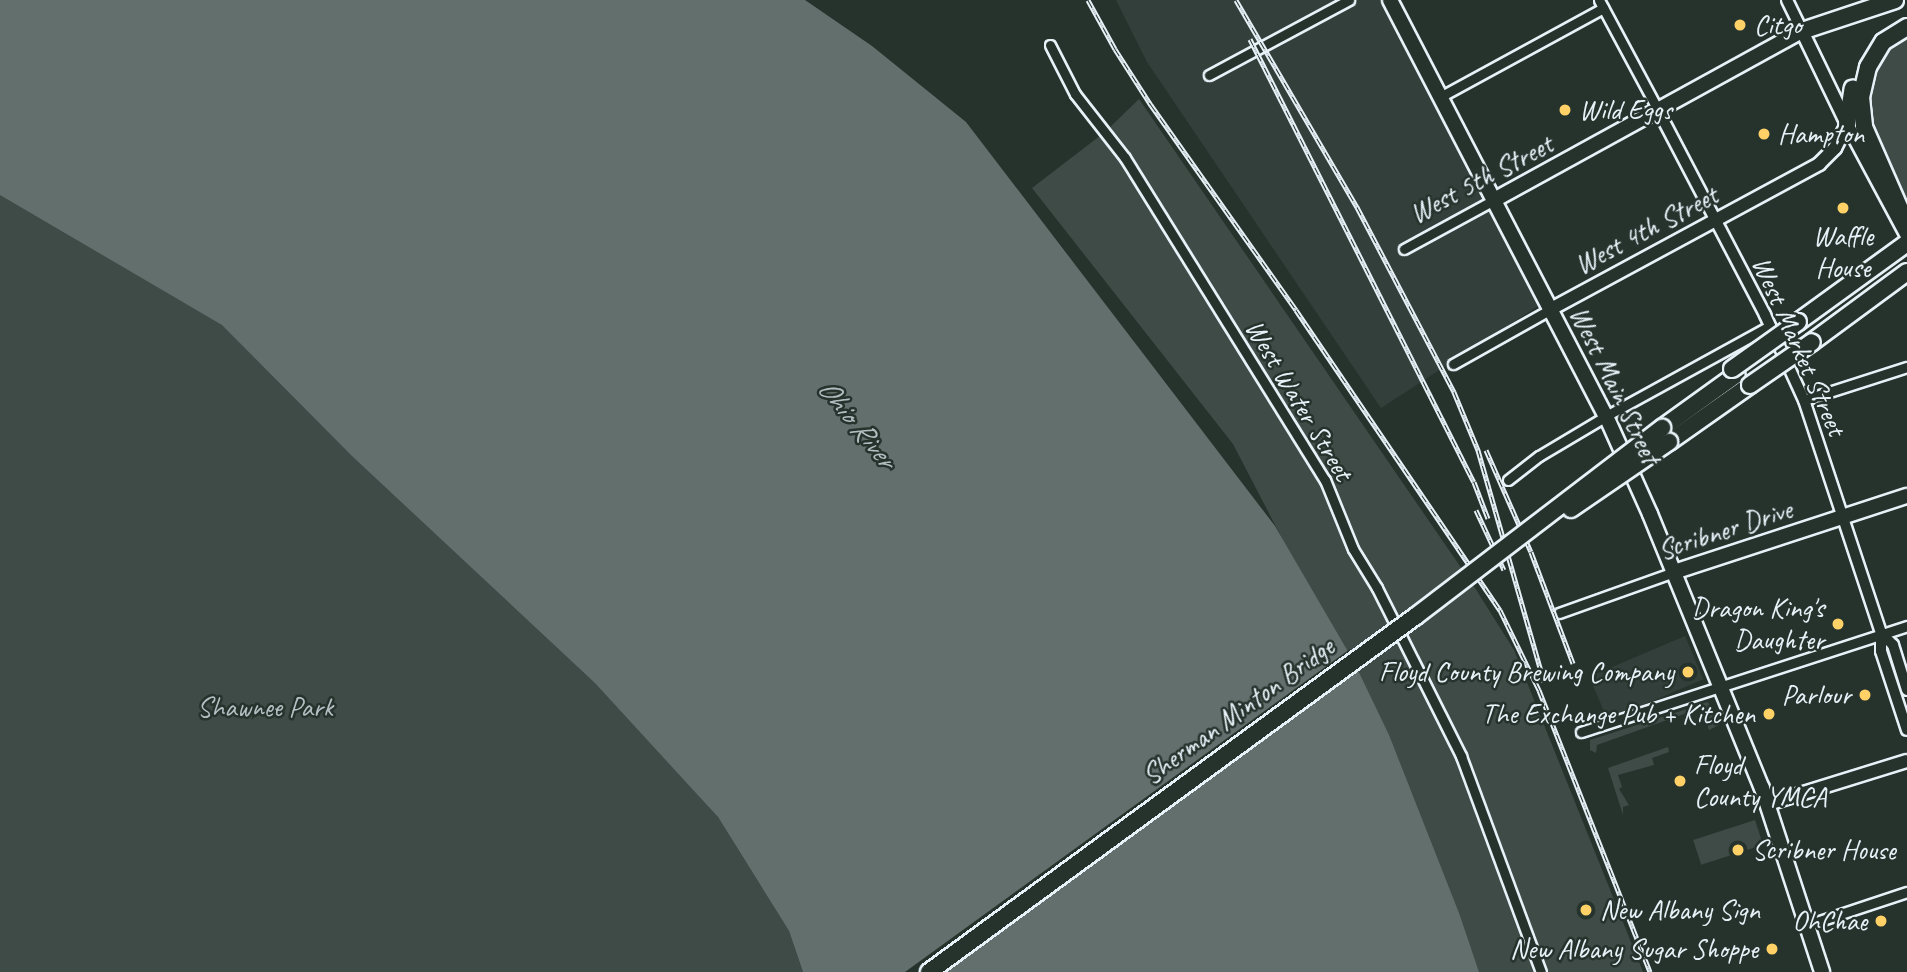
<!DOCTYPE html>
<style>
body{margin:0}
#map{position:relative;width:1907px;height:972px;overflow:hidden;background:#26332d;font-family:Caveat,sans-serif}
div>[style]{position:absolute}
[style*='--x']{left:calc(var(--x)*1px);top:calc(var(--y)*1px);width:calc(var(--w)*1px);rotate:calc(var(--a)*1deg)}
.built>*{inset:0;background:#333f3a;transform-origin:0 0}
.green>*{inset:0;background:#3e4b47;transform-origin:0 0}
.water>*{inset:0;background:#636f6d}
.pier>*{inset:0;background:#26332d}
.roads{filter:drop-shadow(2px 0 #e8f1f8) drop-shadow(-2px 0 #e8f1f8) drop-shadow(0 2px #e8f1f8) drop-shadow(0 -2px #e8f1f8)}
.minor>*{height:9px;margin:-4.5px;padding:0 4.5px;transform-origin:4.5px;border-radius:4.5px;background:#26332d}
.tertiary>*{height:10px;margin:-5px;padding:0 5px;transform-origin:5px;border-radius:5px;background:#26332d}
.secondary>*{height:12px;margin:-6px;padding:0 6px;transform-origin:6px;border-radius:6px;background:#26332d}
.primary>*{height:14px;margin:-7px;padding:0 7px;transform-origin:7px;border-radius:7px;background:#26332d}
.motorway>*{height:16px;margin:-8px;padding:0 8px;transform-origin:8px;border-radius:8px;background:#26332d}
.rail>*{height:5px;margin-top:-2.5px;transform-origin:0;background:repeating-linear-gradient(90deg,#26332d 0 8px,#e8f1f8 0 16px);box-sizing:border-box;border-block:2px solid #e8f1f8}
.bridges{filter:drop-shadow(2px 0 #e8f1f8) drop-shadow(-2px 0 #e8f1f8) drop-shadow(0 2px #e8f1f8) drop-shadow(0 -2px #e8f1f8)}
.motorway-bridge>*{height:16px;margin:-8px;padding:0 8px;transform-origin:8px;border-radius:8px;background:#26332d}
.dots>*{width:19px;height:19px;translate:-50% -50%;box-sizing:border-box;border:4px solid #26332d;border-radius:50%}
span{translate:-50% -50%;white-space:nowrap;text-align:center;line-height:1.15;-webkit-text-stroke:5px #26332d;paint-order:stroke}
.poi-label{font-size:28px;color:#e8f1f8}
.left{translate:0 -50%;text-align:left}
.right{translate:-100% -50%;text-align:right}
.street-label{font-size:28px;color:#e8f1f8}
.park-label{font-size:28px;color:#b5bfc3}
.water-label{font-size:30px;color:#b3bdc0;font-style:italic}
</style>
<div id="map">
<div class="built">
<div style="clip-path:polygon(1116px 0,1380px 0,1538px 306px,1381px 408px,1147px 62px)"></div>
<div style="left:1685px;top:636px;width:47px;height:104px;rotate:67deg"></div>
</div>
<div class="green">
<div style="clip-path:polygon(1907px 33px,1907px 205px,1867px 116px,1869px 81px,1884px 53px)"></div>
<div style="clip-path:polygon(1139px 99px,1475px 588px,1514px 650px,1643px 972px,1479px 972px,1353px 660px,1285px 544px,1233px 444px,1032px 188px,1105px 132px)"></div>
<div style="clip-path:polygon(0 194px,109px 245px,290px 367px,466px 531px,718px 817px,789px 931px,803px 972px,0 972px)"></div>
<div style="clip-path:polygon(1708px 702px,1719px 725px,1709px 730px,1700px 704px)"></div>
<div style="clip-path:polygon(1690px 708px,1691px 719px,1687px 720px,1684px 714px,1597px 745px,1596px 753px,1590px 750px,1590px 740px)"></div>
<div style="clip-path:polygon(1668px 747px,1669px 752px,1652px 758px,1654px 765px,1618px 775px,1622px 787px,1619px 789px,1629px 805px,1623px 807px,1623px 815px,1608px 768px)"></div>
<div style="left:1755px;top:820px;width:26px;height:65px;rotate:72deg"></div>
</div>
<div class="water">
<div style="clip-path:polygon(0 0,805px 0,872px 46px,966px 122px,1275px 526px,1353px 660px,1389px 735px,1459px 913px,1479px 972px,803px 972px,789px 931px,718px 817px,595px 683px,352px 456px,222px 325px,0 195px)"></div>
</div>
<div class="pier">
<div style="clip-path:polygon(1350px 649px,1356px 658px,936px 972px,905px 972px)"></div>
</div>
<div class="roads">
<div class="minor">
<div style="--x:1599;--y:0;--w:125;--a:61.8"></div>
<div style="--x:1050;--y:45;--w:55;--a:63"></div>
<div style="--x:1075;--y:94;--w:81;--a:52"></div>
<div style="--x:1125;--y:158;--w:379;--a:58.2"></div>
<div style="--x:1325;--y:480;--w:74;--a:67.9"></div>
<div style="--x:1353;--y:549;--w:46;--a:58.4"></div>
<div style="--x:1377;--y:588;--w:188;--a:63.4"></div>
<div style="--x:1461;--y:756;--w:230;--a:69.7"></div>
<div style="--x:1209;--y:75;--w:159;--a:-28.2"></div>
<div style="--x:1440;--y:97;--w:186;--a:-28.6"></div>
<div style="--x:1404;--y:249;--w:102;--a:-28.6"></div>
<div style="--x:1453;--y:364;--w:112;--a:-29.3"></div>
<div style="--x:1804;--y:400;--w:108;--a:-17.8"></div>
<div style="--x:1508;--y:480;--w:39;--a:-38"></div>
<div style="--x:1539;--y:456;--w:78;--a:-30.8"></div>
<div style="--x:1606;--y:416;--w:187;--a:-28.8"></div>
<div style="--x:1559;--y:613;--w:122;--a:-19.6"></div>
<div style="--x:1581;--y:732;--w:343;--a:-18"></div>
<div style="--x:1807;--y:925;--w:105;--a:-18.3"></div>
</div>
<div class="tertiary">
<div style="--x:1787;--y:0;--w:34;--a:64"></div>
<div style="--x:1658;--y:110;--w:231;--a:62.4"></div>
<div style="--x:1765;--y:315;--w:94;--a:65.4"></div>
<div style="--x:1804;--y:400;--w:245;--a:71.7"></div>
<div style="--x:1881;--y:633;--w:18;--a:90"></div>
<div style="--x:1881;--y:651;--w:83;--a:71.8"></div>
<div style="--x:1881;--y:633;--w:17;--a:45"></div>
<div style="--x:1893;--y:645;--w:47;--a:72.7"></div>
</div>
<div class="secondary">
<div style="--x:1802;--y:31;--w:103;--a:64.2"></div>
<div style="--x:1847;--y:124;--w:127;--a:61.8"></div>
<div style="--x:1551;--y:309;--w:305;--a:-28.4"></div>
<div style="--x:1819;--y:164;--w:23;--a:-45"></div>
<div style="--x:1835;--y:148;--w:27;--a:-63"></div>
<div style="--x:1768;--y:804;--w:145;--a:-17.2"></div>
</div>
<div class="primary">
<div style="--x:1390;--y:0;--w:469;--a:62.6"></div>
<div style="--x:1606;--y:416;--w:107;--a:65.8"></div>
<div style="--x:1650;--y:514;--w:296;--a:67.8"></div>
<div style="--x:1762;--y:788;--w:194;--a:71.9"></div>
<div style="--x:1494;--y:200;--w:351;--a:-28.8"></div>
<div style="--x:1674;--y:572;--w:245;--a:-18.1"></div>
</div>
<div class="motorway">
<div style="--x:1907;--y:27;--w:28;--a:148"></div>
<div style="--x:1883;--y:42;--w:29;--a:121"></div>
<div style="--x:1868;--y:67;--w:31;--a:103"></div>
<div style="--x:1861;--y:97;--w:30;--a:84"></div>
<div style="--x:1864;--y:127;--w:107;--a:66.3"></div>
<div style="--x:1802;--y:31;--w:98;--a:-18.4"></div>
<div style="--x:1847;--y:124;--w:36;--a:-81"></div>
<div style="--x:1798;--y:322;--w:135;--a:-35.9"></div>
<div style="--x:1812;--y:342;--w:118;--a:-36.4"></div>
<div style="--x:1662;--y:428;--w:92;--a:-35.8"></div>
<div style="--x:1669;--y:442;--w:99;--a:-35.1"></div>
</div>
</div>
<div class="rail">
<div style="--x:1088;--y:0;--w:56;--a:61.1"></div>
<div style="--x:1115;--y:49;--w:67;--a:57.3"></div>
<div style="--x:1151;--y:105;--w:251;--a:54.7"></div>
<div style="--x:1296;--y:310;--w:363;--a:55.8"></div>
<div style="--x:1500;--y:610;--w:89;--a:64"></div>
<div style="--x:1539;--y:690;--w:303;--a:68.5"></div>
<div style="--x:1236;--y:0;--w:240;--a:59.7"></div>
<div style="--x:1357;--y:207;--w:209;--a:62.3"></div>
<div style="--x:1454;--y:392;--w:63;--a:67.5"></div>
<div style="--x:1478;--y:450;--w:241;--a:74.1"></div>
<div style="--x:1250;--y:39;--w:496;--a:63.2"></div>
<div style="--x:1474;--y:482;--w:39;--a:69"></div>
<div style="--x:1486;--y:450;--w:111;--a:66.2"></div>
<div style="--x:1531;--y:552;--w:119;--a:69.3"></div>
<div style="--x:1476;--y:510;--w:66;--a:65"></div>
</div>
<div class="bridges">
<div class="motorway-bridge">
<div style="--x:1732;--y:369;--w:81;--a:-35.5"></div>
<div style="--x:1750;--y:385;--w:75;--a:-34.7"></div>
<div style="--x:1571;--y:509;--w:119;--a:-34.4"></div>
<div style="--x:929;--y:972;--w:603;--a:-36.17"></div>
<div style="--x:1416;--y:616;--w:310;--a:-37.4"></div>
</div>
</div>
<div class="dots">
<div style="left:1740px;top:25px;background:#ffd166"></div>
<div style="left:1565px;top:110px;background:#ffd166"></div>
<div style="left:1764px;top:134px;background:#ffd166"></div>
<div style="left:1843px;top:208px;background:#ffd166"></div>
<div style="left:1838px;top:624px;background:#ffd166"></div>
<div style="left:1688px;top:672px;background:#ffd166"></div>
<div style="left:1865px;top:695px;background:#ffd166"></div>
<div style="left:1769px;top:714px;background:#ffd166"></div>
<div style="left:1680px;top:781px;background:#ffd166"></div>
<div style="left:1738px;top:850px;background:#ffd166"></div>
<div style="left:1586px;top:910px;background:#ffd166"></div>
<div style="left:1881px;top:921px;background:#ffd166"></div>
<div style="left:1772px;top:949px;background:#ffd166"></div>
</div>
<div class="poi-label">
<span class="left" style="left:1754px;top:25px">Citgo</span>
<span class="left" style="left:1579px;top:110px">Wild Eggs</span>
<span class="left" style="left:1778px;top:134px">Hampton</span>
<span style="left:1843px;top:252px">Waffle<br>House</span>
<span class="right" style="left:1824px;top:624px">Dragon King's<br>Daughter</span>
<span class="right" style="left:1674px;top:672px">Floyd County Brewing Company</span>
<span class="right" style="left:1851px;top:695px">Parlour</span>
<span class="right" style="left:1755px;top:714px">The Exchange Pub + Kitchen</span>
<span class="left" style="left:1694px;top:781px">Floyd<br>County YMCA</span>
<span class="left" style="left:1752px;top:850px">Scribner House</span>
<span class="left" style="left:1600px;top:910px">New Albany Sign</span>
<span class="right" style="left:1867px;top:921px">OhChae</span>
<span class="right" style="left:1758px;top:949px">New Albany Sugar Shoppe</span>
</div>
<div class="street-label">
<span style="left:1481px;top:179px;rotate:-28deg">West 5th Street</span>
<span style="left:1646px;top:230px;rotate:-28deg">West 4th Street</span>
<span style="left:1799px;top:346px;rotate:66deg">West Market Street</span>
<span style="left:1615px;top:385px;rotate:64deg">West Main Street</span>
<span style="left:1299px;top:400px;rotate:59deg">West Water Street</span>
<span style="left:1725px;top:530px;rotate:-18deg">Scribner Drive</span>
<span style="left:1238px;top:711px;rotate:-36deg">Sherman Minton Bridge</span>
</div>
<div class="park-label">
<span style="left:265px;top:707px">Shawnee Park</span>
</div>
<div class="water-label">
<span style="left:857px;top:423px;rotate:51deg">Ohio River</span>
</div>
</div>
